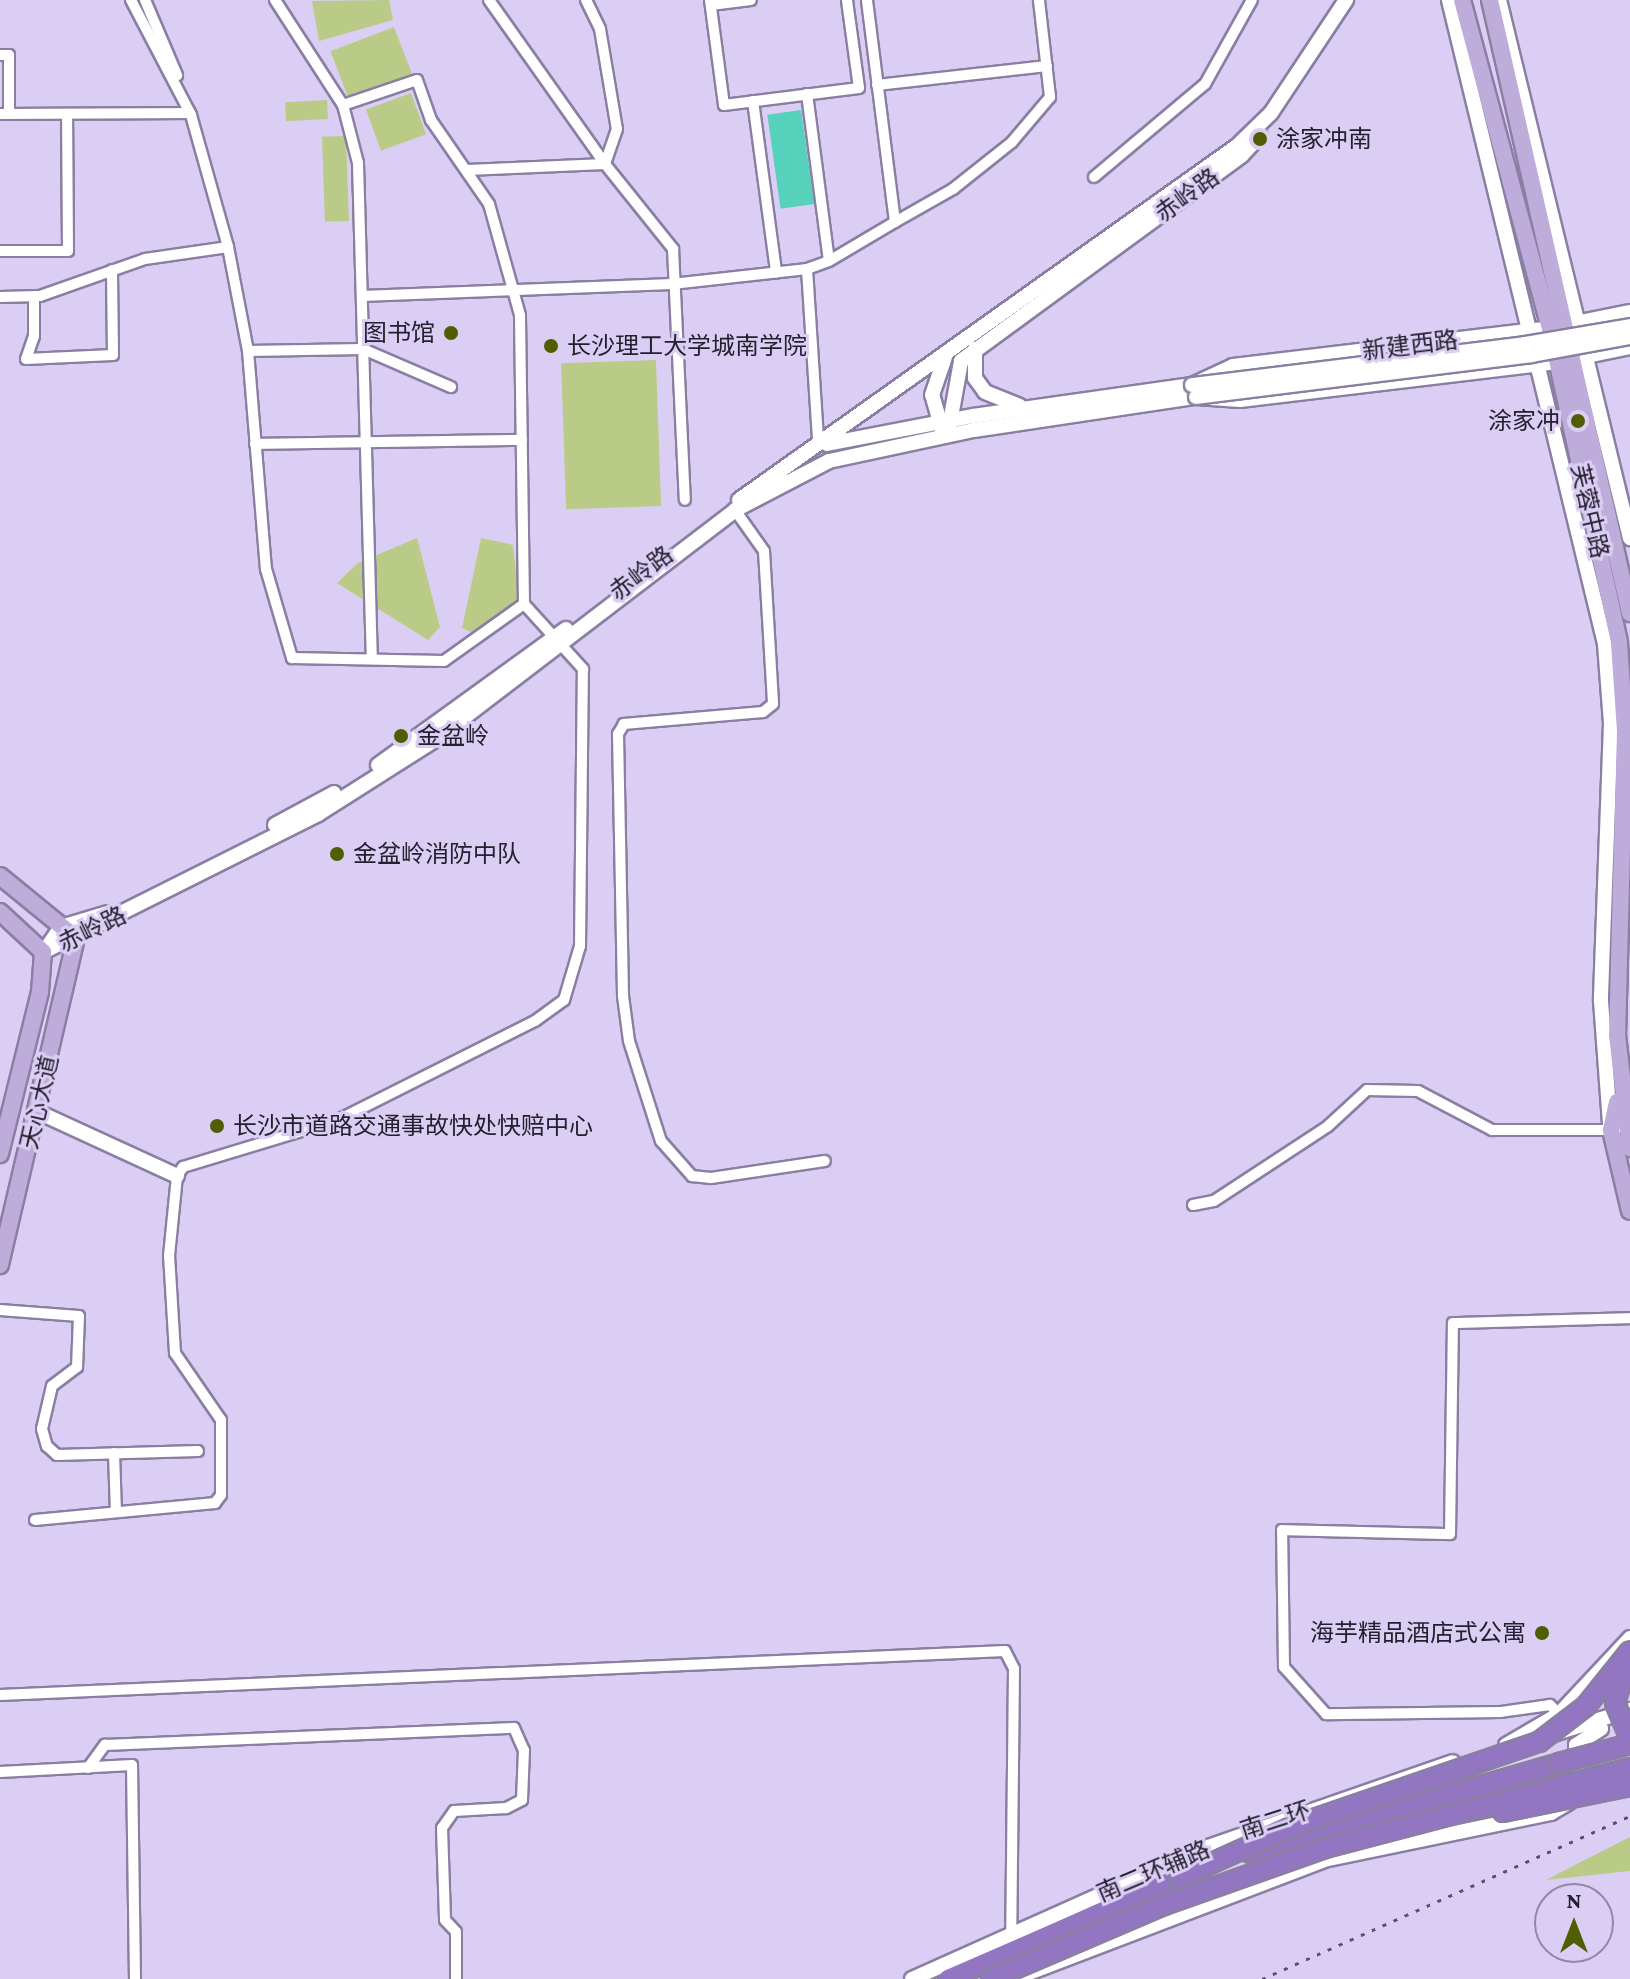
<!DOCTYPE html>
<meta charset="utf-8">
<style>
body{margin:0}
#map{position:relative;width:1630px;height:1979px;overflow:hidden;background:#dbcef5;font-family:"Crimson Pro","Noto Sans SC",serif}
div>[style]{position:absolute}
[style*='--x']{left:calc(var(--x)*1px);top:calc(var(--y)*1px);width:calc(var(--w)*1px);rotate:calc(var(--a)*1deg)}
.green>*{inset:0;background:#bacb87;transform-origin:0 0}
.water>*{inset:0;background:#56d1bc;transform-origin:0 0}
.roads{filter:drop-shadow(2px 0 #8a7fa2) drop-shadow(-2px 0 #8a7fa2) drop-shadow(0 2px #8a7fa2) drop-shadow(0 -2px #8a7fa2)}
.street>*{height:10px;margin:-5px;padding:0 5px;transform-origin:5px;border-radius:5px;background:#fff}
.secondary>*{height:14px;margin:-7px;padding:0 7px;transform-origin:7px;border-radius:7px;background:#fff}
.primary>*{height:16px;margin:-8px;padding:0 8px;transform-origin:8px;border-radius:8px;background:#beadda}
.highway>*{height:18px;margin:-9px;padding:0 9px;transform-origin:9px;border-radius:9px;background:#9276c1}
.rail>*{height:3px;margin-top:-1.5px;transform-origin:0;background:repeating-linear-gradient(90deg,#595267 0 4px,transparent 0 12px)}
.bridges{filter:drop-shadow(2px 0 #8a7fa2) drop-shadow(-2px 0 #8a7fa2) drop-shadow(0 2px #8a7fa2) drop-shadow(0 -2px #8a7fa2)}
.secondary-bridge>*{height:14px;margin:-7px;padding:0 7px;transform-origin:7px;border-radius:7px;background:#fff}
.highway-bridge>*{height:18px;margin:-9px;padding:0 9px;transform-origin:9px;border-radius:9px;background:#9276c1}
.dots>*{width:22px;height:22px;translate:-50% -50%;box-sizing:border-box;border:4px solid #dbcef5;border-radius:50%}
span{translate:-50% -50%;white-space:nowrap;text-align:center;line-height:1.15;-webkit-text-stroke:6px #dbcef5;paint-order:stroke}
.poi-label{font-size:24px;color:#25202e}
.left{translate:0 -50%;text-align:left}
.right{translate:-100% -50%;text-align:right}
.street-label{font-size:24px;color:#25202e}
.north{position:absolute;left:1534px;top:1883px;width:80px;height:80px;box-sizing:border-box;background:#dbcef5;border:2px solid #9288a5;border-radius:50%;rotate:0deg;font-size:22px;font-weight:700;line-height:32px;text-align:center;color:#25202e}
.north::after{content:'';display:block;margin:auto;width:28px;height:36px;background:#4f5e00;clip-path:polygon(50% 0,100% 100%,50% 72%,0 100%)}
</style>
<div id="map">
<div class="green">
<div style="clip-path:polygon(389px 0,393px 20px,319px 41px,312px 1px)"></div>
<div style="left:394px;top:27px;width:53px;height:68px;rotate:69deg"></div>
<div style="left:411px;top:93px;width:44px;height:48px;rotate:70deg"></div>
<div style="left:327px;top:100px;width:19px;height:42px;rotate:87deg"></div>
<div style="left:346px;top:136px;width:85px;height:24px;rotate:88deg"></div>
<div style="left:656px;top:360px;width:146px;height:95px;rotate:88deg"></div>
<div style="clip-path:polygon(417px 538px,440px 627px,428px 640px,337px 583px,358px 563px)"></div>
<div style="clip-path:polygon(481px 538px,513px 545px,519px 602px,476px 634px,462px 628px)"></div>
<div style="clip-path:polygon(1630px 1837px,1630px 1871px,1546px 1880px,1563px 1871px)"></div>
</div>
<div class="water">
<div style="left:801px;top:110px;width:95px;height:34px;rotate:82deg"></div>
</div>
<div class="roads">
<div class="street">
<div style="--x:131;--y:0;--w:130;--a:62.4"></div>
<div style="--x:191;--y:115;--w:137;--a:74.3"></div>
<div style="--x:228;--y:247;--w:106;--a:79.1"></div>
<div style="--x:248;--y:351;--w:219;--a:85.3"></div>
<div style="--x:266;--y:569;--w:93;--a:73.7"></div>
<div style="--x:292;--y:658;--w:152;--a:1.1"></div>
<div style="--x:444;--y:661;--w:98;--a:-35.5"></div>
<div style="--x:145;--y:0;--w:82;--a:66.9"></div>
<div style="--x:275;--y:0;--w:125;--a:57.1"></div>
<div style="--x:489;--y:0;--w:201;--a:54.7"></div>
<div style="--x:586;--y:0;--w:32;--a:64"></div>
<div style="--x:600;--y:29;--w:101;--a:80.4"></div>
<div style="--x:617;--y:129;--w:37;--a:109"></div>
<div style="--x:710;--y:0;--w:106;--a:82.4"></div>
<div style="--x:724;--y:105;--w:136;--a:-7.2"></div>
<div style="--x:859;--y:88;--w:89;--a:-97.8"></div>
<div style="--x:711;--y:5;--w:40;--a:-7.1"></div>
<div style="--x:0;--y:55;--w:9;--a:0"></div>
<div style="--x:9;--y:55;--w:59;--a:90"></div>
<div style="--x:877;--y:85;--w:171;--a:-6.4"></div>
<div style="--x:807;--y:94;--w:168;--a:82.5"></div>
<div style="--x:753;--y:101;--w:173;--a:82.3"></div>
<div style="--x:0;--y:114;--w:190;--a:-0.3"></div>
<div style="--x:467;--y:170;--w:138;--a:-2.5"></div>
<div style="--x:605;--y:164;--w:109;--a:51.3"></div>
<div style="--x:673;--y:249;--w:251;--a:87.3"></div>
<div style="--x:1094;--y:177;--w:145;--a:-40"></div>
<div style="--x:1205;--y:84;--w:96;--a:-60.8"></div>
<div style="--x:895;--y:222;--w:67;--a:-29.6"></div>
<div style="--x:953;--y:189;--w:75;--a:-38.5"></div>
<div style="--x:1012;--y:142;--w:59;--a:-49.8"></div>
<div style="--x:1050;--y:97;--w:98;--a:-96.5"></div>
<div style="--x:0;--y:251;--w:68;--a:0"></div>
<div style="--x:68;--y:251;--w:137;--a:-90.4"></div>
<div style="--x:807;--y:269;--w:169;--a:86.3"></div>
<div style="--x:34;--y:296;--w:40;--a:90"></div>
<div style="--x:34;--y:336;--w:24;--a:109"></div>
<div style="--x:26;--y:359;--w:87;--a:-2.6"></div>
<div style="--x:113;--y:355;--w:85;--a:-90.7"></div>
<div style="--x:362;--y:296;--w:310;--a:-2.2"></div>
<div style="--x:672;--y:284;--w:136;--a:-6.3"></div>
<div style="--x:807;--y:269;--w:23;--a:-20"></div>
<div style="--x:829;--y:261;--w:77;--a:-30.6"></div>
<div style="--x:895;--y:222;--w:224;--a:-97.2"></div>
<div style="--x:0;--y:297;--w:40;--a:-1.4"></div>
<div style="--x:40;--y:296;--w:111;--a:-19.4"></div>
<div style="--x:145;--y:259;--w:84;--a:-8.2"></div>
<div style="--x:248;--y:351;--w:115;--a:-1"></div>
<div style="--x:363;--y:349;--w:96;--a:23.4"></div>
<div style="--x:255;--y:444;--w:267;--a:-0.9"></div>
<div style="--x:735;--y:510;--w:50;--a:54.7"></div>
<div style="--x:764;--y:551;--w:153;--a:86.6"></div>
<div style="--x:773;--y:704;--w:13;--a:141"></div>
<div style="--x:763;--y:712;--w:140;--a:175.1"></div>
<div style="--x:624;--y:724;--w:12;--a:121"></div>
<div style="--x:618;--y:734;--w:262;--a:88.9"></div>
<div style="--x:623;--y:996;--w:45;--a:82.4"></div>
<div style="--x:629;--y:1041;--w:105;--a:72.3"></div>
<div style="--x:661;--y:1141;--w:47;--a:48.5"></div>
<div style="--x:692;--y:1176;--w:19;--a:6"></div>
<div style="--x:711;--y:1178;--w:115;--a:-8.5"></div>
<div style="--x:1193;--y:1205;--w:21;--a:-11"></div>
<div style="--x:1214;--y:1201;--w:136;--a:-33.3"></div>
<div style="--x:1328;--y:1126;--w:53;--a:-42.7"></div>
<div style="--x:1367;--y:1090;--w:51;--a:1.1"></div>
<div style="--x:1418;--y:1091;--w:84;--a:27.8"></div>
<div style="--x:1492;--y:1130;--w:124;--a:0"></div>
<div style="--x:0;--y:1310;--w:79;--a:4.3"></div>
<div style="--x:79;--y:1316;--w:51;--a:92.2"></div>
<div style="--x:77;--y:1367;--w:31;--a:143"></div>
<div style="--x:52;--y:1386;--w:44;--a:103.1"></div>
<div style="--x:42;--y:1429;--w:18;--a:74"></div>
<div style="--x:47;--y:1446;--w:13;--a:42"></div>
<div style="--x:57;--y:1455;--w:141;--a:-1.6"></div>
<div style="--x:114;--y:1453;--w:59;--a:88.1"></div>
<div style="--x:35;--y:1520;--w:181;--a:-5.4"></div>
<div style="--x:215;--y:1503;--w:10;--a:-53"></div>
<div style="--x:221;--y:1495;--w:75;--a:-90"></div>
<div style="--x:221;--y:1420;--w:81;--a:-124.5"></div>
<div style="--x:175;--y:1353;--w:97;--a:-93.5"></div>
<div style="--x:169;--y:1256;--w:80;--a:-84.3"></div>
<div style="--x:177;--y:1176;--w:11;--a:-56"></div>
<div style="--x:183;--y:1167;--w:162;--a:-16.9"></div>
<div style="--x:338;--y:1120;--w:220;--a:-26.7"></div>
<div style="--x:535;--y:1021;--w:36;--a:-36"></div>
<div style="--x:564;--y:1000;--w:56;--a:-73.5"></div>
<div style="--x:580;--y:946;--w:277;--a:-89.4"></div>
<div style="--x:583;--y:669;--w:88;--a:-132.2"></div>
<div style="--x:524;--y:604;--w:289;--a:-90.8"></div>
<div style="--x:520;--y:315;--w:115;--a:-105.6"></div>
<div style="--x:489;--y:204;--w:102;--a:-124.6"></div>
<div style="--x:431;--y:120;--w:42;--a:-109.3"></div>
<div style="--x:417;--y:80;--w:78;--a:161.3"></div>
<div style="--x:343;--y:105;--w:60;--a:75.5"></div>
<div style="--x:358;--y:163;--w:496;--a:88.4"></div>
<div style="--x:0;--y:1695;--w:1006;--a:-2.51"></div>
<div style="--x:1005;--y:1651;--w:20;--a:63"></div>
<div style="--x:1014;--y:1669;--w:265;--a:90.6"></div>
<div style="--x:1559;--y:1714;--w:13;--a:-135"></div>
<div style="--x:1550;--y:1705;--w:49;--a:171.9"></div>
<div style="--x:1501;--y:1712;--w:175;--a:179.3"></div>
<div style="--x:1326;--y:1714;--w:63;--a:-131.8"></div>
<div style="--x:1284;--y:1667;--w:137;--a:-90.8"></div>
<div style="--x:1282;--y:1530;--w:168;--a:1.4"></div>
<div style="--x:1450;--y:1534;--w:211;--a:-89.2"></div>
<div style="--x:1453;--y:1323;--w:177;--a:-1.6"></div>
<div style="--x:88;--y:1768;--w:29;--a:-54"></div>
<div style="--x:105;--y:1745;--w:409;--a:-2.4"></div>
<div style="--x:514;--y:1728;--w:24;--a:66"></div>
<div style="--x:524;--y:1750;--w:50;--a:92.3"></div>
<div style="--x:522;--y:1800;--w:18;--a:153"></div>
<div style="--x:506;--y:1808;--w:52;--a:176.7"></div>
<div style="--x:454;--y:1811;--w:21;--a:125"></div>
<div style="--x:442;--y:1828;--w:92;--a:88.1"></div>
<div style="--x:445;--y:1920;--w:16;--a:47"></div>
<div style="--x:456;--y:1932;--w:47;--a:90"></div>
<div style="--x:0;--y:1772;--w:132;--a:-3"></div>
<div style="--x:132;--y:1765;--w:214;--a:89.2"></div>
</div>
<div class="secondary">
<div style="--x:1449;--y:0;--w:663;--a:76.38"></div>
<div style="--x:1605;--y:644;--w:79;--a:85.7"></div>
<div style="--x:1611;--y:723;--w:278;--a:92.1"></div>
<div style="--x:1601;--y:1001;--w:123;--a:85.8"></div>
<div style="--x:1499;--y:0;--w:554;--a:76.32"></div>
<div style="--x:975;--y:349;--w:29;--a:90"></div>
<div style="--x:975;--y:378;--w:17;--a:54"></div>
<div style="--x:985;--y:392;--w:37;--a:22"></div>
<div style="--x:949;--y:428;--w:68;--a:-79.8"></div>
<div style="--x:961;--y:361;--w:348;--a:-36.2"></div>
<div style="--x:1242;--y:155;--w:26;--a:-47"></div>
<div style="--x:942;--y:429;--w:35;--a:-106"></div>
<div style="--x:932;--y:395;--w:39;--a:-71"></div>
<div style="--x:827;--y:444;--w:149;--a:-10.9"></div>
<div style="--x:973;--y:416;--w:221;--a:-8.1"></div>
<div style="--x:1192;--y:385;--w:45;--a:-24.9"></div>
<div style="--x:1233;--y:366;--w:319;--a:-6.8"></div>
<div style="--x:1550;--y:328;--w:82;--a:-11.3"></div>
<div style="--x:739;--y:500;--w:611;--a:-35.41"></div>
<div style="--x:1237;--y:146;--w:47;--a:-44.1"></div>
<div style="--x:1271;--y:113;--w:136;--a:-56.4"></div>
<div style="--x:378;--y:765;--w:232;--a:-35.9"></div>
<div style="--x:275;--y:825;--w:67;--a:-28.5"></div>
<div style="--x:43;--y:952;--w:308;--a:-26.6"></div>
<div style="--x:318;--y:814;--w:140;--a:-32.4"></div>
<div style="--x:436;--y:739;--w:377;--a:-37.4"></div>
<div style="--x:735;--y:510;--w:106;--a:-27.5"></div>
<div style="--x:829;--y:461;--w:148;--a:-12.1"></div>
<div style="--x:974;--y:430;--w:224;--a:-8.5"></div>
<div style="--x:1196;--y:397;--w:44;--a:3.9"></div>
<div style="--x:1240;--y:400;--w:320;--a:-6.8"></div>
<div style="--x:1558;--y:362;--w:74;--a:-11.8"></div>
<div style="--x:44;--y:952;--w:30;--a:-56"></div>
<div style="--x:61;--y:927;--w:49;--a:-16.6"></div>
<div style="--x:38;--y:1112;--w:153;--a:24.7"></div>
<div style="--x:1550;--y:1735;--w:84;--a:-17.4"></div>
<div style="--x:1506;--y:1745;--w:61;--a:-30.3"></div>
<div style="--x:1559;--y:1714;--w:104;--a:-46.9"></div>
<div style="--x:912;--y:1979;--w:321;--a:-24.1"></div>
<div style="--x:1205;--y:1848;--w:262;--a:-19.1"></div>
<div style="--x:1013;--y:1979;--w:333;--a:-20.9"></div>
<div style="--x:1324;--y:1860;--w:232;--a:-11.7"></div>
<div style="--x:1551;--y:1813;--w:21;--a:-31"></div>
<div style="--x:1569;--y:1802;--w:17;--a:-57"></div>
<div style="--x:1578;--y:1788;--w:43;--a:-92.7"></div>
<div style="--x:1576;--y:1745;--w:30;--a:-33"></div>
</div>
<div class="primary">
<div style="--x:1462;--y:0;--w:340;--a:75"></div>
<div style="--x:1550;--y:328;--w:322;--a:77.6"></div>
<div style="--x:1619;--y:643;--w:89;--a:86.1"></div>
<div style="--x:1625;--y:732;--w:303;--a:91.5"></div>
<div style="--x:1617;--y:1035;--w:114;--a:83.4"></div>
<div style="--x:1490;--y:0;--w:629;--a:77.14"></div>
<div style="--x:0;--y:876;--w:98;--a:39.2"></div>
<div style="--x:76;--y:938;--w:336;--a:103.1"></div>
<div style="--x:0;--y:912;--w:59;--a:42.9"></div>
<div style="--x:43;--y:952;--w:40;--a:94.3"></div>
<div style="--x:40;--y:992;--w:167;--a:103.9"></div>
<div style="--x:1617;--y:1102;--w:29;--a:102"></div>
<div style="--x:1611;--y:1130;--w:83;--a:76.8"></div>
</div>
<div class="highway">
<div style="--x:1250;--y:1853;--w:322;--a:-16.2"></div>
<div style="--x:948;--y:1979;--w:266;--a:-23.5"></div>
</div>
</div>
<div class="rail">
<div style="--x:1262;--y:1979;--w:402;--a:-23.9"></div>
</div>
<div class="bridges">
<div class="secondary-bridge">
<div style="--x:1192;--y:385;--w:336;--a:-7"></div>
<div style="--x:1525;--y:344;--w:107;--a:-9.7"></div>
<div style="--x:1196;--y:397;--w:338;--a:-7.1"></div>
<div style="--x:1531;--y:355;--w:101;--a:-10.3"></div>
</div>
<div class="highway-bridge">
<div style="--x:1627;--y:1663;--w:42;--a:106.7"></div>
<div style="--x:1615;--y:1703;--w:33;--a:67"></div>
<div style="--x:1559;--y:1763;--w:73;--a:-15"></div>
<div style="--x:1503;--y:1812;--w:130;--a:-11.6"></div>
<div style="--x:1179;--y:1878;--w:128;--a:-24.4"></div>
<div style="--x:1296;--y:1825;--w:257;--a:-18.9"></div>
<div style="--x:1539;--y:1742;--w:59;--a:-37.5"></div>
<div style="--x:1586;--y:1706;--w:70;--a:-51.3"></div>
<div style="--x:991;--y:1979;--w:188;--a:-23.2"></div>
<div style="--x:1164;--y:1905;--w:171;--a:-19.5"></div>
<div style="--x:1325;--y:1848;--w:315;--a:-14.7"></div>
</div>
</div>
<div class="dots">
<div style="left:1260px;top:139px;background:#4f5e00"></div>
<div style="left:451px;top:333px;background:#4f5e00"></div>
<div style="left:551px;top:346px;background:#4f5e00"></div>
<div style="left:1578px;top:421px;background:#4f5e00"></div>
<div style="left:401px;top:736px;background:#4f5e00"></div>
<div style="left:337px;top:854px;background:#4f5e00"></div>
<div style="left:217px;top:1126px;background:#4f5e00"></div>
<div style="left:1542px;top:1633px;background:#4f5e00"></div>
</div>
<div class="poi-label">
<span class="left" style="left:1276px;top:139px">涂家冲南</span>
<span class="right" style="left:435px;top:333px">图书馆</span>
<span class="left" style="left:567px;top:346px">长沙理工大学城南学院</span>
<span class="right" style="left:1560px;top:421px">涂家冲</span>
<span class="left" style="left:417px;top:736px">金盆岭</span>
<span class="left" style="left:353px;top:854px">金盆岭消防中队</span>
<span class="left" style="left:233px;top:1126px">长沙市道路交通事故快处快赔中心</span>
<span class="right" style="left:1526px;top:1633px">海芋精品酒店式公寓</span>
</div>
<div class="street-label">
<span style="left:1187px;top:195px;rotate:-36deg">赤岭路</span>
<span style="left:1410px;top:345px;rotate:-7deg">新建西路</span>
<span style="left:1590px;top:511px;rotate:77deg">芙蓉中路</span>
<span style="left:641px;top:573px;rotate:-37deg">赤岭路</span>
<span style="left:92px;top:929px;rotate:-26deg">赤岭路</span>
<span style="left:39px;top:1102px;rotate:-77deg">天心大道</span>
<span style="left:1275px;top:1820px;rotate:-18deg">南二环</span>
<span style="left:1153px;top:1871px;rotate:-23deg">南二环辅路</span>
</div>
<div class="north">N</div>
</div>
